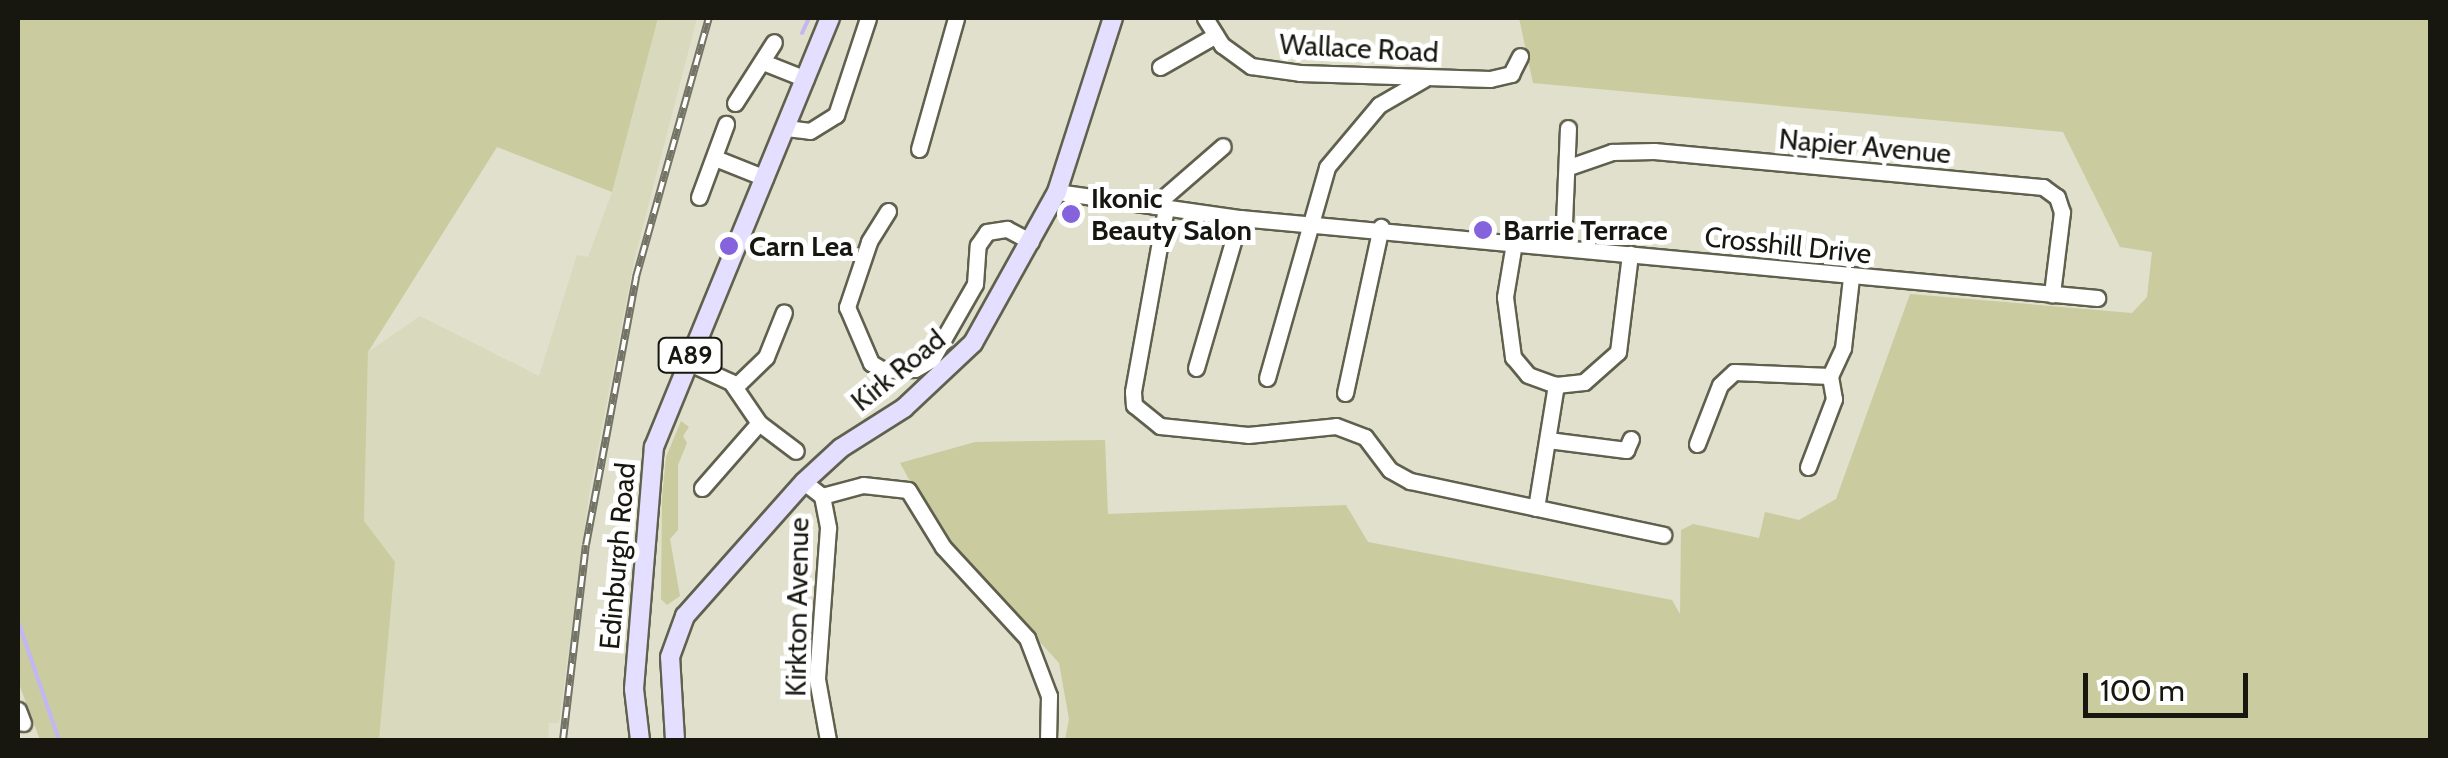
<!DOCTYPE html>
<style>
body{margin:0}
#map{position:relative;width:2448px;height:758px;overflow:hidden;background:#e0e0cc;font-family:Cabin,sans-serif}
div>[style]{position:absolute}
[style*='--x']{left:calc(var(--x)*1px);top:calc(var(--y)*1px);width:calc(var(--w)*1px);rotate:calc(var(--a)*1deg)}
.built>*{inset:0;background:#d8d9bd}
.green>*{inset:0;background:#cacb9e}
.stream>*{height:4px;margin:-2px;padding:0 2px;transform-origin:2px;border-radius:2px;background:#c2b7f3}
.roads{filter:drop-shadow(2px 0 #60604e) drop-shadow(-2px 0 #60604e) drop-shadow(0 2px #60604e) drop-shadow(0 -2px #60604e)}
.minor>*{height:15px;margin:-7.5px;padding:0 7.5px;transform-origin:7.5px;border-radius:7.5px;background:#fff}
.major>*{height:18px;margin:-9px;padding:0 9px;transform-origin:9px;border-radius:9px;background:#e4dffe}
.rail>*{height:8px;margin-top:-4px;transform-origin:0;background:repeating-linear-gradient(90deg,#fff 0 11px,#737366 0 22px);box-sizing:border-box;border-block:2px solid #737366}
.dots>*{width:28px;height:28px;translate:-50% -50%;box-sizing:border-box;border:5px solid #fff;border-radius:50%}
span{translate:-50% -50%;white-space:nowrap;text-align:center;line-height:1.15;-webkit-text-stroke:10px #fff;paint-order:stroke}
.shield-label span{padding:2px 8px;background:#fff;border:2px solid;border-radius:8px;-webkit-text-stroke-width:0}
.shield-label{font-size:25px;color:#171710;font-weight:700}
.street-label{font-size:28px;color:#171710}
.poi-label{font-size:28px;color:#171710;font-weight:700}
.left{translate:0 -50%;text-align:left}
.frame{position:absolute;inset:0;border:20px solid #171710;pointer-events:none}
.scale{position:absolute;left:2083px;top:673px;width:165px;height:45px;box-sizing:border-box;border:5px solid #171710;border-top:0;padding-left:12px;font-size:30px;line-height:35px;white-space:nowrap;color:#171710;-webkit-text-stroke:8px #fff;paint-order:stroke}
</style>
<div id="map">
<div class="built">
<div style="clip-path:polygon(658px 18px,697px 18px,634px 261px,589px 494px,559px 723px,549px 723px,548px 740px,379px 740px,388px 637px,364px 521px,368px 352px,420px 316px,539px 376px,577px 255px,588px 257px,612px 192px)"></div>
</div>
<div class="green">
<div style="clip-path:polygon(18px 18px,658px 18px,612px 192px,497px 147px,368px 352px,364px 521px,395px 562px,379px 740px,40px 740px,18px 681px)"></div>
<div style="clip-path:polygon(1519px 18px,2430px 18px,2430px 740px,1065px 740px,1069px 719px,1059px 663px,936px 528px,900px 463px,975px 442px,1105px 440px,1108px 514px,1346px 505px,1368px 542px,1672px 600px,1680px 614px,1681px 530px,1693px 524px,1759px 538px,1765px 512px,1799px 520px,1836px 499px,1910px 294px,2132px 313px,2147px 297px,2152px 252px,2120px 247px,2063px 132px,1533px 83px)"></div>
<div style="clip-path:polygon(681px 421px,689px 427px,683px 436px,687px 443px,678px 465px,678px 530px,670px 539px,680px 596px,667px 605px,661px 599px,662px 498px,666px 457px)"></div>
</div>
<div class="stream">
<div style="--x:802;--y:33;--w:17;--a:-65"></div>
<div style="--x:18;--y:621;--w:126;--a:71"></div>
</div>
<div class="roads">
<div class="minor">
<div style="--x:1205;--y:18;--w:32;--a:58"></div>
<div style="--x:1222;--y:45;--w:36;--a:36"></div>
<div style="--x:1251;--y:66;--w:49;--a:8.1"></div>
<div style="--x:1300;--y:73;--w:190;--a:1.8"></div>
<div style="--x:1490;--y:79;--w:22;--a:-13"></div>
<div style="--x:1511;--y:74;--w:20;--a:-63"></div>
<div style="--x:763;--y:62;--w:46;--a:21.6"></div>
<div style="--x:1160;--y:67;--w:64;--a:-29.7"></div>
<div style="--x:735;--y:103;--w:72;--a:-57.4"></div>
<div style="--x:786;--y:128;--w:24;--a:7"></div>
<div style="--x:810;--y:131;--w:31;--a:-32"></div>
<div style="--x:836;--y:115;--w:102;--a:-71.7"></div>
<div style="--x:919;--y:149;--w:136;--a:-74.2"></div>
<div style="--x:715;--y:158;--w:54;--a:21.8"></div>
<div style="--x:1569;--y:167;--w:46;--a:-19.2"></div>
<div style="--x:1612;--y:152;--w:42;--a:-1.4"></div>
<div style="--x:1654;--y:151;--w:391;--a:5.3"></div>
<div style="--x:2043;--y:187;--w:17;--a:36"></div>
<div style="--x:2057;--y:197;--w:16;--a:72"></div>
<div style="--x:2062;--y:212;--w:83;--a:97"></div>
<div style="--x:1057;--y:192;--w:185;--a:8.1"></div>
<div style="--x:1240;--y:218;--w:861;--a:5.33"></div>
<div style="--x:699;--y:197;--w:78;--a:-69.7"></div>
<div style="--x:1154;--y:206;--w:91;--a:-41"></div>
<div style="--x:1166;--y:208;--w:187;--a:100.2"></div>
<div style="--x:1133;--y:392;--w:13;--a:86"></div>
<div style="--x:1134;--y:405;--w:33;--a:39"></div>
<div style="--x:1160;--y:426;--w:88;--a:5.8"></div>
<div style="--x:1248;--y:435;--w:88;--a:-5.8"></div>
<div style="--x:1336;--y:426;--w:31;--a:21"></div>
<div style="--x:1365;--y:437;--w:41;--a:52.9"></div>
<div style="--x:1390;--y:470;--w:23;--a:29"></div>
<div style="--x:1410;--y:481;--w:259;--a:12"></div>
<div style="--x:888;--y:211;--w:36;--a:122"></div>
<div style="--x:869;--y:242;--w:69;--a:108.7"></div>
<div style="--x:847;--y:307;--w:61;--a:66.8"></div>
<div style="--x:871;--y:363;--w:14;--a:30"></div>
<div style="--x:883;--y:370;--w:32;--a:-2"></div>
<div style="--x:915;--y:369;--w:20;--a:-30"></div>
<div style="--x:932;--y:359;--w:86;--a:-60.2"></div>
<div style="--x:975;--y:284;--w:39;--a:-86"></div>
<div style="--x:978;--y:245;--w:16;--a:-55"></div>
<div style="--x:987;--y:232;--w:20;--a:-9"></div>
<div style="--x:1007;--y:229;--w:27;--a:28"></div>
<div style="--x:1514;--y:243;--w:55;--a:99.5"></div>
<div style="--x:1505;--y:297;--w:61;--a:82.4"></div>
<div style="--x:1513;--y:357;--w:23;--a:50"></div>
<div style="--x:1528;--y:375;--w:30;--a:20"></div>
<div style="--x:1556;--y:385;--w:28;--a:-6"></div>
<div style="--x:1584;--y:382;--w:45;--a:-41.4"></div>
<div style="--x:1618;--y:352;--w:99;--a:-83"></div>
<div style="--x:1563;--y:247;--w:119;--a:-87.6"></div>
<div style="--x:687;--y:362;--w:48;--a:24.4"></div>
<div style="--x:731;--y:382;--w:50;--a:55.7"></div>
<div style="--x:759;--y:423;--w:46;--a:37.1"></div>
<div style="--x:1196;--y:368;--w:156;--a:-73.7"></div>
<div style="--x:1267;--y:378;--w:219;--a:-74.1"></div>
<div style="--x:1327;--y:167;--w:81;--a:-50"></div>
<div style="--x:1379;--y:105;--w:52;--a:-30"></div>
<div style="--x:735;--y:387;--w:43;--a:-44.1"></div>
<div style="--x:766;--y:357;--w:48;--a:-68.2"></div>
<div style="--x:1345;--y:393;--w:170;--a:-77.8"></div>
<div style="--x:1548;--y:440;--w:79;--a:7.3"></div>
<div style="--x:1626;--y:450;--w:12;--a:-66"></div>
<div style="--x:1697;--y:444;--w:63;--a:-68.7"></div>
<div style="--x:1720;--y:385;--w:19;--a:-43"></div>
<div style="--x:1734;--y:372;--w:96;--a:2.4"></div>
<div style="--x:1830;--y:376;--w:31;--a:-65"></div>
<div style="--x:1843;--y:348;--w:70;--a:-83.5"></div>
<div style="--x:1808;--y:467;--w:73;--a:-69.1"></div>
<div style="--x:1834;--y:399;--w:23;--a:-100"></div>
<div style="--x:804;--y:482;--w:23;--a:38"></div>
<div style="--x:822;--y:496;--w:33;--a:79"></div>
<div style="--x:828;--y:528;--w:151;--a:94.2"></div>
<div style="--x:817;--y:679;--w:62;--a:79.8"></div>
<div style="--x:702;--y:488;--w:86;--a:-48.8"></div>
<div style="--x:822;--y:496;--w:42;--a:-15"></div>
<div style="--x:863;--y:485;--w:45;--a:6.3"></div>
<div style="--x:908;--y:490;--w:67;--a:58.4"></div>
<div style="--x:943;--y:547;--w:124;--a:47.3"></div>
<div style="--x:1027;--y:638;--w:62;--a:69.2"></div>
<div style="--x:1049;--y:696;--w:44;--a:91.3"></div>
<div style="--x:1536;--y:508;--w:125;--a:-80.8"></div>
<div style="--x:18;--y:710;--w:14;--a:69"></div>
</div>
<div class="major">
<div style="--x:640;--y:740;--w:51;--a:-96.7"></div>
<div style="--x:634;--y:689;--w:243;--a:-85.3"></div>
<div style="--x:654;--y:447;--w:464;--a:-67.7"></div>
<div style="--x:675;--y:740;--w:83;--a:-93.4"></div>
<div style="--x:670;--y:657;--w:44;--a:-69.9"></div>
<div style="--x:685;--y:616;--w:179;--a:-48.4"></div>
<div style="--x:804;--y:482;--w:50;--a:-42.6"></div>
<div style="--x:841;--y:448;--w:75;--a:-32.4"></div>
<div style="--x:904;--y:408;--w:95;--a:-43.3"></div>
<div style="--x:973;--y:343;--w:173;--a:-60.9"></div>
<div style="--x:1057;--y:192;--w:183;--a:-72.2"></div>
</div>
</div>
<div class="rail">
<div style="--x:563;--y:740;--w:196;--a:-83.3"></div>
<div style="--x:586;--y:545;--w:273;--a:-79.4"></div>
<div style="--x:636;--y:277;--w:269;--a:-74.3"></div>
</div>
<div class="dots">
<div style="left:1071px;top:214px;background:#8463dd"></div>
<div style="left:1483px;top:230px;background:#8463dd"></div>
<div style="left:729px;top:246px;background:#8463dd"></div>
</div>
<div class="shield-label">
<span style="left:690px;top:355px">A89</span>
</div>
<div class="street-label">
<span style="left:1359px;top:48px;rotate:3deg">Wallace Road</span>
<span style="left:1865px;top:146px;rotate:5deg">Napier Avenue</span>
<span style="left:1788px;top:245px;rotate:6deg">Crosshill Drive</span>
<span style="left:898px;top:370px;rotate:-39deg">Kirk Road</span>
<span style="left:617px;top:556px;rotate:-85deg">Edinburgh Road</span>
<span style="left:797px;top:607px;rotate:-89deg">Kirkton Avenue</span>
</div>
<div class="poi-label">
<span class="left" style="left:1091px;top:214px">Ikonic<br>Beauty Salon</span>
<span class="left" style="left:1503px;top:230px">Barrie Terrace</span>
<span class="left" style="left:749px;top:246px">Carn Lea</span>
</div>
<div class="frame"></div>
<div class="scale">100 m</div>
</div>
